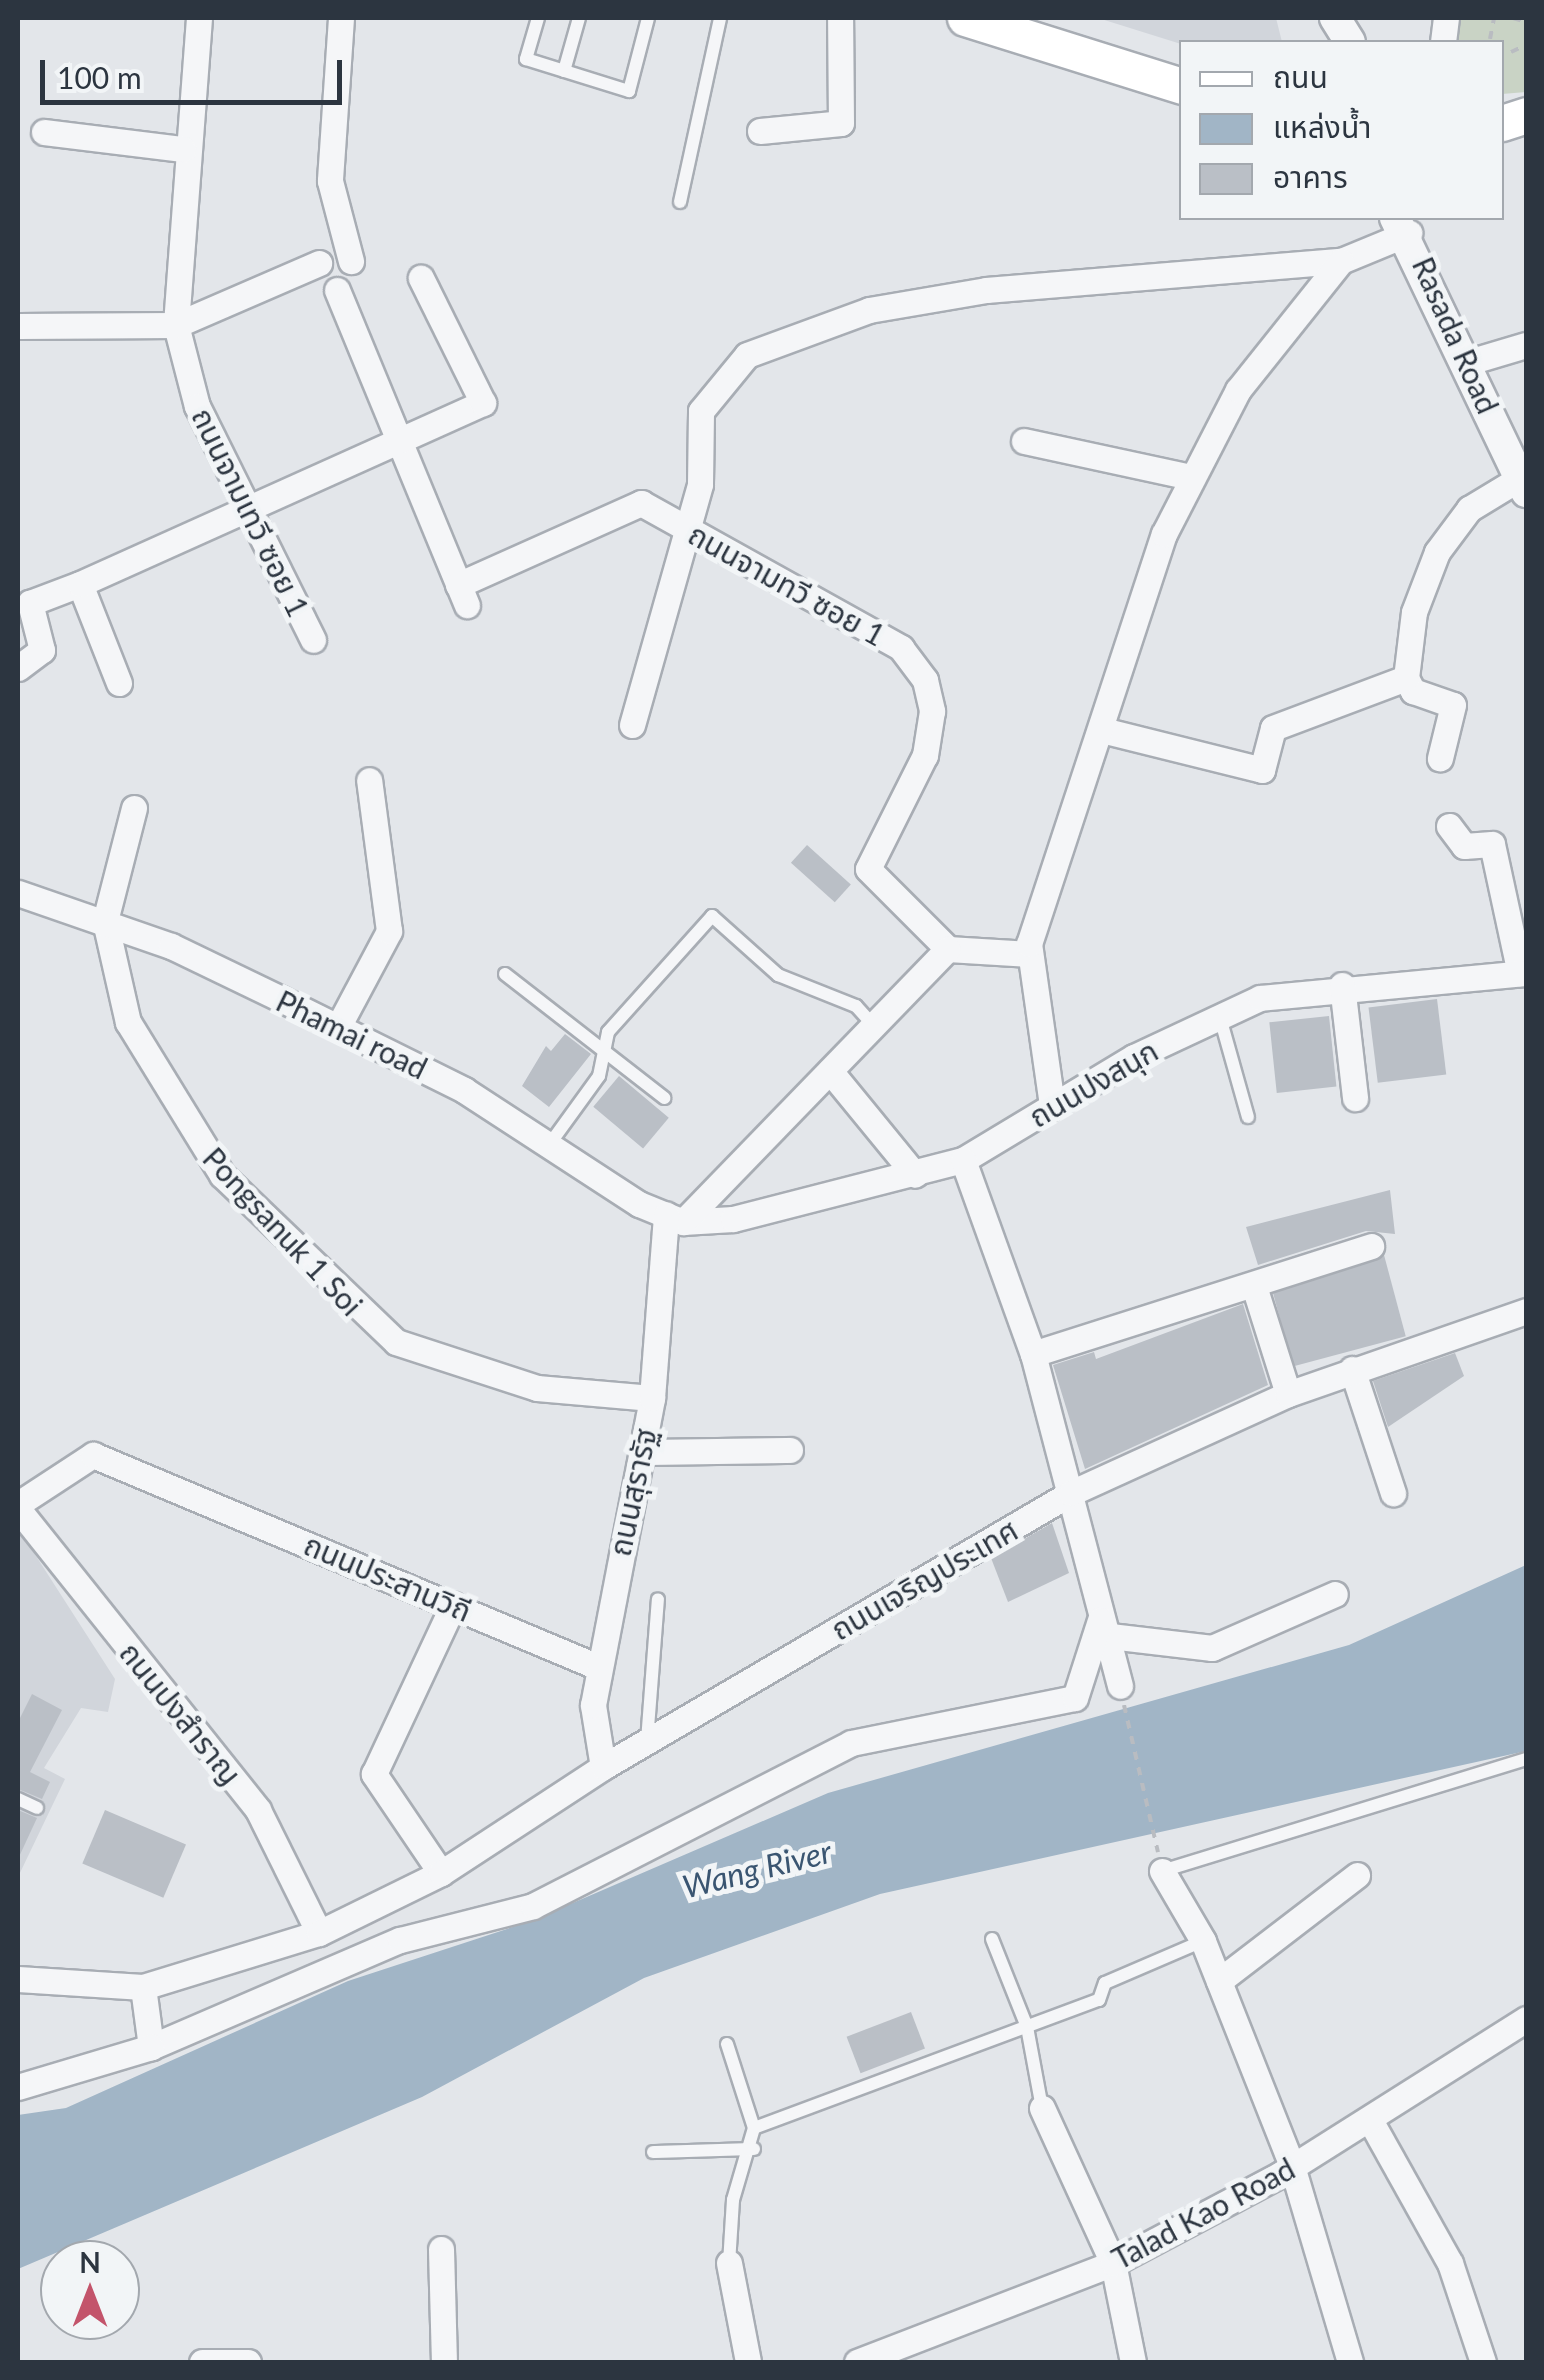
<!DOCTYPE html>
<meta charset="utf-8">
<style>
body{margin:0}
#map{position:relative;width:1544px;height:2380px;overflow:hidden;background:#e3e6ea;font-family:Lato,"Noto Sans Thai",sans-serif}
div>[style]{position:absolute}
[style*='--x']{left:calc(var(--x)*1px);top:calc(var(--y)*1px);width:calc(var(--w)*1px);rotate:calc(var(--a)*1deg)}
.built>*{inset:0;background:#d1d5db}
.green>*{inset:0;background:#c9d3c5}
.water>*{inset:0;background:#a1b5c6}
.building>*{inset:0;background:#babfc6;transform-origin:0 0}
.path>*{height:4px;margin-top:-2px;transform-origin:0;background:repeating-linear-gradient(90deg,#b9bcc1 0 8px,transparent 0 16px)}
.roads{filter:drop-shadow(2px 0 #a8adb4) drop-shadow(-2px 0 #a8adb4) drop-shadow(0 2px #a8adb4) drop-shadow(0 -2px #a8adb4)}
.service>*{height:12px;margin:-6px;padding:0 6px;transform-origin:6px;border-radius:6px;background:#f5f6f8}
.minor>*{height:25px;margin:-12.5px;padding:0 12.5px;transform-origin:12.5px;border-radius:12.5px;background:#f5f6f8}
.tertiary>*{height:30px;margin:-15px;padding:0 15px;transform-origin:15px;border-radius:15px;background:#f5f6f8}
.secondary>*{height:35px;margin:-17.5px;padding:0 17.5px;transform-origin:17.5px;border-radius:17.5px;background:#fff}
span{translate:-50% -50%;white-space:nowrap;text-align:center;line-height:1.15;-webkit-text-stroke:10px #f2f5f7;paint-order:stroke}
.street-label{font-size:30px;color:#2c3540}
.water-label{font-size:32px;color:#3a5571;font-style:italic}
.frame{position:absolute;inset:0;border:20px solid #2c3540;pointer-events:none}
.legend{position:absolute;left:1179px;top:40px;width:325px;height:180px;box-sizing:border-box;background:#f2f5f7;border:2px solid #a3a8ae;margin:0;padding:12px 18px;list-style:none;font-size:30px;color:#2c3540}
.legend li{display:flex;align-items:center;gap:20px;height:50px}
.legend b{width:50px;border:2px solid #a3a8ae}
.north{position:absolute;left:40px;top:2240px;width:100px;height:100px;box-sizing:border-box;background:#f2f5f7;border:2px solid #a3a8ae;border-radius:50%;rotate:0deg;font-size:28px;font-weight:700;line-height:40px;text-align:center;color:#2c3540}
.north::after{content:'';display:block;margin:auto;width:35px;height:45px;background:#c3546b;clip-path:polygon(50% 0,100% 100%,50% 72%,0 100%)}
.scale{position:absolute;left:40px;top:60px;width:302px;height:45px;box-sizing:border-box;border:5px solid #2c3540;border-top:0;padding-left:12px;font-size:30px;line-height:35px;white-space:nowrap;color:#2c3540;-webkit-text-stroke:8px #f2f5f7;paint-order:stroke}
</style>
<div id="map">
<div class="built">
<div style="clip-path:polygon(1098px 18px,1276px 18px,1282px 42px,1181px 44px)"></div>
<div style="clip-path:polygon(18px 1528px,115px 1679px,108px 1712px,81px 1708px,44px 1768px,65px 1779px,18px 1877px)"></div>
</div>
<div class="green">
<div style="clip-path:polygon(1460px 18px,1526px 18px,1526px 92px,1502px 94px,1502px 42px,1458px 42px)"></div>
</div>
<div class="water">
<div style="clip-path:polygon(1526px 1565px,1526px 1751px,880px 1894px,644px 1978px,422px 2097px,18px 2269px,18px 2115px,66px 2108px,348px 1981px,531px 1921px,828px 1793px,1349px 1645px)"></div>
</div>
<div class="building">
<div style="left:807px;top:845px;width:59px;height:24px;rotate:42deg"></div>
<div style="left:1437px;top:999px;width:76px;height:69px;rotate:83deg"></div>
<div style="left:1329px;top:1016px;width:71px;height:60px;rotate:84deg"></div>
<div style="clip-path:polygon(565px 1034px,591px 1054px,549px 1107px,522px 1086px,546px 1046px,551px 1051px)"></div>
<div style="left:619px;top:1076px;width:65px;height:40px;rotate:40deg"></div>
<div style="clip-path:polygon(1390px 1190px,1395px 1234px,1366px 1231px,1258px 1265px,1246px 1227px)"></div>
<div style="left:1384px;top:1255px;width:84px;height:117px;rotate:75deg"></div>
<div style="clip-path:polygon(1243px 1304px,1268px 1385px,1085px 1469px,1053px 1365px,1094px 1352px,1096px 1359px)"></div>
<div style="clip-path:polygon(1455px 1353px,1464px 1376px,1388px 1427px,1373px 1381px)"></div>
<div style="clip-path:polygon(1052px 1523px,1069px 1573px,1008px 1602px,991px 1558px)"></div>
<div style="clip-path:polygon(32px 1694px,62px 1710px,30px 1772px,50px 1782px,42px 1799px,18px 1789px,18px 1722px)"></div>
<div style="clip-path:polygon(18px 1810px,37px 1818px,18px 1859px)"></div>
<div style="left:105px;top:1810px;width:88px;height:58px;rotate:23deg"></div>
<div style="left:911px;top:2012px;width:39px;height:69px;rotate:69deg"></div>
</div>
<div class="path">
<div style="--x:1513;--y:18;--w:14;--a:17"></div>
<div style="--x:1490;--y:39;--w:21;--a:-79"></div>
<div style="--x:1511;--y:52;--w:17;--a:-25"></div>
<div style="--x:1124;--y:1705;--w:151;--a:77"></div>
</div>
<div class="roads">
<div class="service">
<div style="--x:538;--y:18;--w:43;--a:106.3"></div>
<div style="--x:526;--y:59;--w:108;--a:17.3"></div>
<div style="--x:629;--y:91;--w:75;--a:-75.4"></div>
<div style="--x:564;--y:71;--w:55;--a:-74.2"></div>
<div style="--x:680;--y:202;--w:188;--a:-77.7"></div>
<div style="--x:505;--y:974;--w:202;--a:37.9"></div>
<div style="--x:1219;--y:1014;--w:107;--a:74.3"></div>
<div style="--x:549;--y:1145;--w:85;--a:-54.1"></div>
<div style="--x:599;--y:1076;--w:45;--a:-78.4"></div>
<div style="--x:608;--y:1032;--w:156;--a:-48.1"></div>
<div style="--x:712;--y:916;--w:89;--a:41.8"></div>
<div style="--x:778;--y:975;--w:84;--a:21.7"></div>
<div style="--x:856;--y:1006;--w:27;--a:48"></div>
<div style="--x:647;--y:1741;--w:142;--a:-85.6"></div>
<div style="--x:18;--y:1799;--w:21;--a:25"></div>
<div style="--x:1162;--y:1871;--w:381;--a:-17.1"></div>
<div style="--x:992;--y:1939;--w:95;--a:68.3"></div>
<div style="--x:1027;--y:2027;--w:82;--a:79.5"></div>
<div style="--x:727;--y:2044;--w:88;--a:72.2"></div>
<div style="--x:754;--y:2128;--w:75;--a:106.3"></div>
<div style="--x:733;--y:2200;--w:63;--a:93.6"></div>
<div style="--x:754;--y:2128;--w:368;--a:-20.4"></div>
<div style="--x:1099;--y:2000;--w:18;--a:-71"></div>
<div style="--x:1105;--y:1983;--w:107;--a:-23.2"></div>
<div style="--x:653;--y:2152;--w:101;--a:-1.7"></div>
</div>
<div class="minor">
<div style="--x:199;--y:18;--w:308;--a:94.3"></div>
<div style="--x:176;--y:325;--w:84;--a:75.5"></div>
<div style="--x:197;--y:406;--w:261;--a:63.6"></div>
<div style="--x:341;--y:18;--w:163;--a:93.9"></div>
<div style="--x:330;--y:181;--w:83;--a:75.3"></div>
<div style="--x:1443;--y:42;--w:24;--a:-83"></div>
<div style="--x:760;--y:131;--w:81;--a:-5.6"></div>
<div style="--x:841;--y:123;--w:105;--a:-90.5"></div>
<div style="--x:44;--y:132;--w:140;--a:7"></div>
<div style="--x:337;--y:290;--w:341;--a:67.6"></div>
<div style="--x:18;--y:326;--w:158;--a:-0.4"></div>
<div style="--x:176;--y:325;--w:156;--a:-23.4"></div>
<div style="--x:1469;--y:362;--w:59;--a:-16.6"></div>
<div style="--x:1024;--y:441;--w:171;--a:12.2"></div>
<div style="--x:458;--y:585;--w:201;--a:-24.1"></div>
<div style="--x:641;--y:503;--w:298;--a:29.1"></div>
<div style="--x:901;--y:648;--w:40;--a:53"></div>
<div style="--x:925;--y:680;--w:32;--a:77"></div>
<div style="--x:932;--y:711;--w:45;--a:99"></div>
<div style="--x:925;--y:755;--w:127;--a:116.6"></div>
<div style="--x:868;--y:869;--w:113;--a:45"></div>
<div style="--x:18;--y:668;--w:30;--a:-37"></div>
<div style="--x:42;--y:650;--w:49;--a:-104.3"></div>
<div style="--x:30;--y:603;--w:53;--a:-20.8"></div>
<div style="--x:1406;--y:678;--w:15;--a:62"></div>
<div style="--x:1413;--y:691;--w:42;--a:19.3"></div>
<div style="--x:1453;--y:705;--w:55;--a:103.8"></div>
<div style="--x:119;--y:683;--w:106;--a:-111.5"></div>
<div style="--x:80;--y:584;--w:442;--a:-24.2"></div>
<div style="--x:483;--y:403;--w:140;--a:-116.4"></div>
<div style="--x:632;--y:725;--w:250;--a:-74.2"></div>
<div style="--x:700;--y:484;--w:73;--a:-89.2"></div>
<div style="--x:701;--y:411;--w:72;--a:-50.6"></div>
<div style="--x:747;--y:355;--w:130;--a:-20.2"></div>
<div style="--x:869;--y:310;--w:119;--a:-9.7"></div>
<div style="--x:986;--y:290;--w:356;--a:-4.7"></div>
<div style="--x:1341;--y:261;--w:74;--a:-22.4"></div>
<div style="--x:1102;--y:730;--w:165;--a:14"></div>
<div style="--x:1262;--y:770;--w:43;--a:-75.3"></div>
<div style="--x:1273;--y:728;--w:142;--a:-20.6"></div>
<div style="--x:1406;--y:678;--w:66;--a:-83.1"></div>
<div style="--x:1414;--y:612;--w:64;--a:-69"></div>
<div style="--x:1437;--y:552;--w:54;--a:-53.3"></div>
<div style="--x:1469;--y:509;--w:60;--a:-31.3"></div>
<div style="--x:134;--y:808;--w:117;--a:104.4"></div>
<div style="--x:105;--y:921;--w:104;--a:77.2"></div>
<div style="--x:128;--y:1022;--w:180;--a:58.4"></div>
<div style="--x:222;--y:1175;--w:241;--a:43.8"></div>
<div style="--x:396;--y:1342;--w:148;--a:18.1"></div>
<div style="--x:537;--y:1388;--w:115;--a:5"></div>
<div style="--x:1449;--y:826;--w:25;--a:53"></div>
<div style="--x:1464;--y:846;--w:28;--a:-4"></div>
<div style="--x:1492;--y:844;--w:132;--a:77.8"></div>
<div style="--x:18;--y:893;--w:162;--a:19.1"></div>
<div style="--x:171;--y:946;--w:120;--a:25.7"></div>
<div style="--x:279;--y:998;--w:207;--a:26.4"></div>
<div style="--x:464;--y:1090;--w:209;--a:33.1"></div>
<div style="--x:639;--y:1204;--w:48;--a:22.2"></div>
<div style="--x:683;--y:1222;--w:50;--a:-3.4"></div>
<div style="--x:733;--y:1219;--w:237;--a:-14.4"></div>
<div style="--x:963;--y:1160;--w:200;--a:-31.1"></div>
<div style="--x:1134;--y:1057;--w:139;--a:-25.1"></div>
<div style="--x:1260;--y:998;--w:267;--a:-5.4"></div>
<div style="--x:948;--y:949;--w:82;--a:3.5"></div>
<div style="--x:1342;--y:985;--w:114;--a:83.4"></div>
<div style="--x:338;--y:1027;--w:109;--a:-62"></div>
<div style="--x:389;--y:931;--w:152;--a:-97.5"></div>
<div style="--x:830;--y:1071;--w:134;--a:50.7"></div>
<div style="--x:1052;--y:1105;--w:163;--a:-98.1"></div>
<div style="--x:1029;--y:944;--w:432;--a:-71.8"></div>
<div style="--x:1164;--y:534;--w:162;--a:-62.8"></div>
<div style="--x:1238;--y:390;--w:165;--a:-51.4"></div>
<div style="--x:963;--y:1160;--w:206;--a:70.2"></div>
<div style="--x:1033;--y:1354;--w:343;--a:75.3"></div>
<div style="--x:683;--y:1222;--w:380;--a:-45.9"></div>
<div style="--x:1254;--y:1286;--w:113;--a:72.5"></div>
<div style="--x:1033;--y:1354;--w:355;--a:-17.7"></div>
<div style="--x:1352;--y:1369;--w:131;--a:71.7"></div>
<div style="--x:643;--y:1452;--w:147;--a:-0.8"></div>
<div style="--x:18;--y:1504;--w:90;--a:-33.2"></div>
<div style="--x:93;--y:1455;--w:548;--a:22.77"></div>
<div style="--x:18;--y:1509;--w:385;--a:51.4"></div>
<div style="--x:258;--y:1810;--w:137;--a:63.6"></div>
<div style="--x:1110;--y:1636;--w:103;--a:6.7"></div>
<div style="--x:1212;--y:1648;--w:134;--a:-23.7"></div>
<div style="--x:603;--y:1767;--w:63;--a:-99.2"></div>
<div style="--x:593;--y:1705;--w:313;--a:-79.1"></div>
<div style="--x:652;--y:1398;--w:184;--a:-85.6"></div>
<div style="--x:1162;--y:1871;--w:81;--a:59.6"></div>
<div style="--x:1203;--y:1941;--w:242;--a:68.4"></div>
<div style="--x:1292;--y:2166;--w:204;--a:73.5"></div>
<div style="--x:441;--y:1873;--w:120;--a:-124.1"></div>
<div style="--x:374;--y:1774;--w:187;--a:-64.9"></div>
<div style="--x:18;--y:1979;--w:125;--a:3.7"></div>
<div style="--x:143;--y:1987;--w:184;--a:-17.1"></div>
<div style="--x:319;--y:1933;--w:136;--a:-26.2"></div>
<div style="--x:441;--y:1873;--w:194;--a:-33.2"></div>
<div style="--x:603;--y:1767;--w:542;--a:-30.35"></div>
<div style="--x:1071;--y:1493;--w:239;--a:-24.5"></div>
<div style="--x:1288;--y:1394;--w:252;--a:-19.2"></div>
<div style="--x:1219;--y:1981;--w:174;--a:-37.5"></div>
<div style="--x:143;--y:1987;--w:61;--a:82.4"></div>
<div style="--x:151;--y:2047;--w:271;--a:-23.3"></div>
<div style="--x:400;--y:1940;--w:137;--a:-14.3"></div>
<div style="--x:533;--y:1906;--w:357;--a:-27.1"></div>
<div style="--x:851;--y:1743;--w:228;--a:-11.4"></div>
<div style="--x:1075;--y:1698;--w:82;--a:-72.2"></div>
<div style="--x:18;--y:2087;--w:139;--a:-16.7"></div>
<div style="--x:1042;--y:2108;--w:170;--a:65.4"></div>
<div style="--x:1113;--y:2263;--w:101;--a:78.6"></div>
<div style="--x:1370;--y:2120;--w:164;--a:60.8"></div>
<div style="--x:1450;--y:2263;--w:104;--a:71.6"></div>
<div style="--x:441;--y:2249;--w:113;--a:88.5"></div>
<div style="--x:729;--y:2263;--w:101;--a:79.1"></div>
<div style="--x:202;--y:2362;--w:46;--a:0"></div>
<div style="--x:857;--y:2362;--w:274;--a:-21.1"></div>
<div style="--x:1113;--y:2263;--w:190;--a:-27.9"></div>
<div style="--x:1281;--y:2174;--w:290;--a:-32.3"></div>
</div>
<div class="tertiary">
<div style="--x:1335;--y:18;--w:28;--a:58"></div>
<div style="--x:1395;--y:218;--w:304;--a:64.4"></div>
</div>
<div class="secondary">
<div style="--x:965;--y:18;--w:227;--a:17.4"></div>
<div style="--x:1502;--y:123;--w:25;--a:-18"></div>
</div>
</div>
<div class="street-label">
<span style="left:1456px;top:335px;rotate:66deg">Rasada Road</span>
<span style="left:251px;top:512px;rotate:64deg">ถนนจามเทวี ซอย 1</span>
<span style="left:787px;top:584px;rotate:29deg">ถนนจามทวี ซอย 1</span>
<span style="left:352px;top:1034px;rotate:26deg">Phamai road</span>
<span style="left:1093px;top:1083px;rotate:-30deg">ถนนปงสนุก</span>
<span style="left:283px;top:1231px;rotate:47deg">Pongsanuk 1 Soi</span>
<span style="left:632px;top:1492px;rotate:-78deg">ถนนสุรารัฐ</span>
<span style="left:388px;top:1577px;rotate:23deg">ถนนประสานวิถี</span>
<span style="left:924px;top:1579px;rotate:-30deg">ถนนเจริญประเทศ</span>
<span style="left:181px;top:1713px;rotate:51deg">ถนนปงสำราญ</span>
<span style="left:1203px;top:2213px;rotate:-28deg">Talad Kao Road</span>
</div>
<div class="water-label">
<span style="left:757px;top:1869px;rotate:-14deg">Wang River</span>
</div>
<div class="frame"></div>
<ul class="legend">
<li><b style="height:12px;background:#fff"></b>ถนน</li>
<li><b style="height:28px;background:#a1b5c6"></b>แหล่งน้ำ</li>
<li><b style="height:28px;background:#babfc6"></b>อาคาร</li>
</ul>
<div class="north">N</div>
<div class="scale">100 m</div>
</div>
